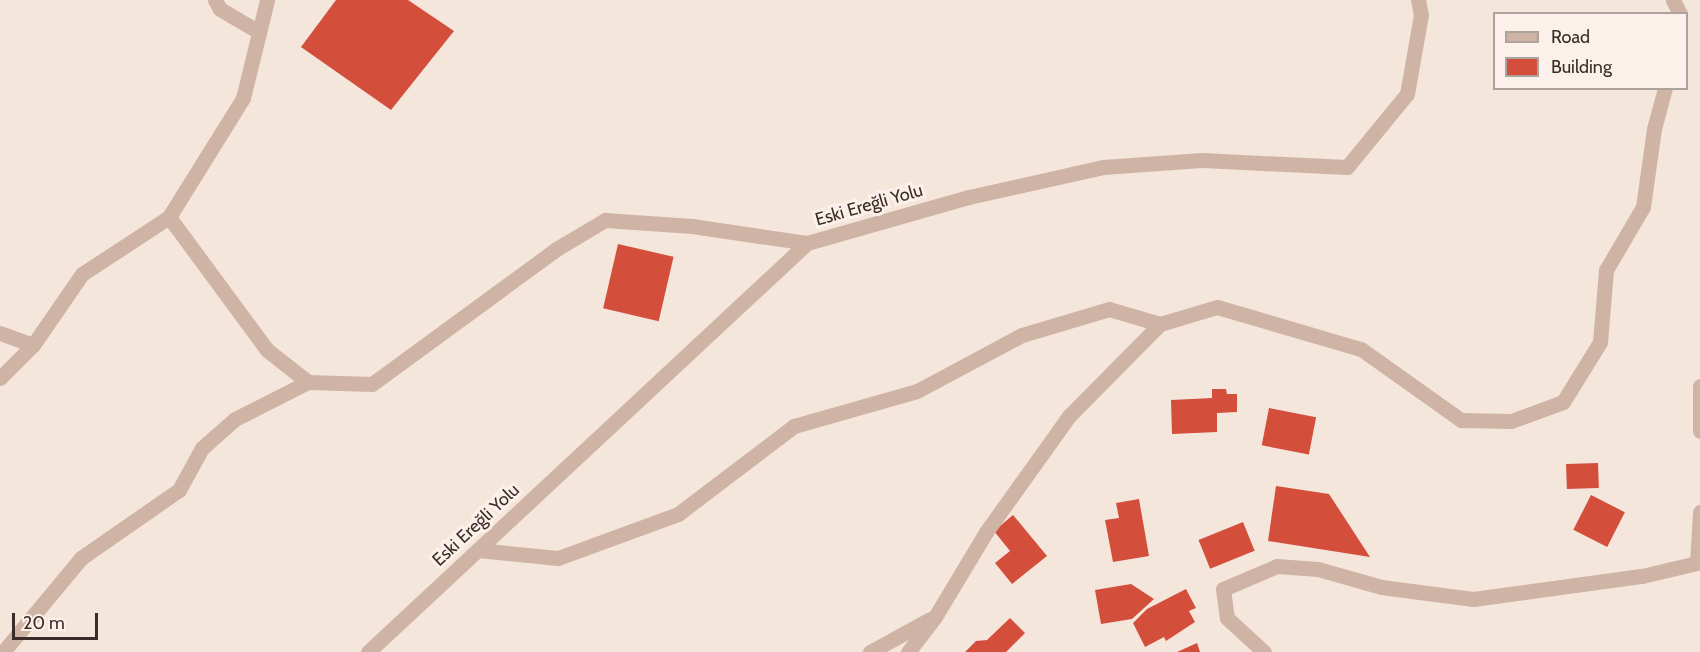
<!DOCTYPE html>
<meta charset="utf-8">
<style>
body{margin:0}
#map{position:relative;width:1700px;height:652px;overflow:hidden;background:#f5e6dc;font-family:Cabin,sans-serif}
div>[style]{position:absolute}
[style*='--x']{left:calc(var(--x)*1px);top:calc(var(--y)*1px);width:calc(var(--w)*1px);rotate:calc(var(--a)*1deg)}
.building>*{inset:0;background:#d34f3c;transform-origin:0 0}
.street>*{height:15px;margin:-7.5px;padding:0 7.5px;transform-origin:7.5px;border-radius:7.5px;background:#cfb4a6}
span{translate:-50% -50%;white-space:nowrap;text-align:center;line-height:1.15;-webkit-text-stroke:6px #fcf1ea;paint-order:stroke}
.street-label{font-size:18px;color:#3a2c28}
.legend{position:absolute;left:1493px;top:12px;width:195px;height:78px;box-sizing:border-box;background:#fcf1ea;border:2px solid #aea29c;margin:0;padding:8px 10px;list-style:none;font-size:18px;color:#3a2c28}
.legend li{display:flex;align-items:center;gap:12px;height:30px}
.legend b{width:30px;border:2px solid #aea29c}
.scale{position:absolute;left:12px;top:613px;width:86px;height:27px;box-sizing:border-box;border:3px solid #3a2c28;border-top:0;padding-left:8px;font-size:18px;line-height:21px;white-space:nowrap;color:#3a2c28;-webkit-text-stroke:4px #fcf1ea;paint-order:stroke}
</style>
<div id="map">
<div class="building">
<div style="clip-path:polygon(336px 0,408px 0,454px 31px,391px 110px,301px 47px)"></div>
<div style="left:618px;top:244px;width:57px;height:66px;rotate:13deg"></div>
<div style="clip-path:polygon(1212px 389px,1226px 389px,1227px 394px,1237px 394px,1237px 412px,1217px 413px,1217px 432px,1172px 434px,1171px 400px,1212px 398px)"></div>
<div style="left:1269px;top:408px;width:48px;height:38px;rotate:11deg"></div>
<div style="left:1598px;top:463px;width:25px;height:32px;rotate:88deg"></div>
<div style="clip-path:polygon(1276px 486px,1329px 494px,1370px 557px,1268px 541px)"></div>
<div style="left:1591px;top:495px;width:38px;height:39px;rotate:27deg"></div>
<div style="clip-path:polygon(1139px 499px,1149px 556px,1113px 562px,1105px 520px,1119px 518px,1116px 503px)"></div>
<div style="clip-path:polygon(1013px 515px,1047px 556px,1012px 584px,995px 563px,1010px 551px,994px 531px)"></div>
<div style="left:1243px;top:522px;width:31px;height:48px;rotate:68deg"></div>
<div style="clip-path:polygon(1131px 584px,1154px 599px,1132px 619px,1101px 624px,1095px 590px)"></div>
<div style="clip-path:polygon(1186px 589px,1196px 608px,1189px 611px,1195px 622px,1166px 641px,1164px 637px,1145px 647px,1133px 623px,1147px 609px)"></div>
<div style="clip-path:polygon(1010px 618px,1025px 633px,1006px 652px,965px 652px,976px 641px,987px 640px)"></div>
<div style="clip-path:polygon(1197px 643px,1200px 652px,1177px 652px)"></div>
</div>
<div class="street">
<div style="--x:215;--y:0;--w:10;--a:61"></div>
<div style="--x:220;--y:9;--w:45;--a:30.5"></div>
<div style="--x:1673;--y:0;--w:16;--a:63"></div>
<div style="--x:169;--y:217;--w:165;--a:53.6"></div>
<div style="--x:267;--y:350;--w:52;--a:38"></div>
<div style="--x:308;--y:382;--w:64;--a:1.8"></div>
<div style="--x:372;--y:384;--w:230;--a:-36.2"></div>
<div style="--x:558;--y:248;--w:55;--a:-30.8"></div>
<div style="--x:605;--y:220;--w:87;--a:3.9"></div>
<div style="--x:692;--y:226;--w:116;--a:8.4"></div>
<div style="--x:0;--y:333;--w:35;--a:20"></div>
<div style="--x:0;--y:378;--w:47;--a:-45"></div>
<div style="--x:33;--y:345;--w:86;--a:-55.4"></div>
<div style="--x:82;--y:274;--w:104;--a:-33.2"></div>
<div style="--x:169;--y:217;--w:140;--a:-58.1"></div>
<div style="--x:243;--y:98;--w:101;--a:-76.2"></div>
<div style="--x:1700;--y:386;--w:45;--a:90"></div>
<div style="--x:478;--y:550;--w:80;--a:5.7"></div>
<div style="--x:558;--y:558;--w:128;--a:-20.1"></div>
<div style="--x:678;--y:514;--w:146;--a:-37.2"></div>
<div style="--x:794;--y:426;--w:128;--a:-15.9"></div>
<div style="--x:917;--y:391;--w:119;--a:-28.1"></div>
<div style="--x:1022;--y:335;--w:91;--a:-16.6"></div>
<div style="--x:1109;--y:309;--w:53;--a:16.4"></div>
<div style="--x:1160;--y:324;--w:59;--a:-16.6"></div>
<div style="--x:1217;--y:307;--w:150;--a:16.3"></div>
<div style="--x:1361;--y:349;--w:123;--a:35.4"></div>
<div style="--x:1461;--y:420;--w:50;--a:1.1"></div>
<div style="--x:1511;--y:421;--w:55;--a:-20.1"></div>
<div style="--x:1563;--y:402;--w:70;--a:-58.3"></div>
<div style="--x:1600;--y:342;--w:72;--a:-85.2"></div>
<div style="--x:1606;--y:270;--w:73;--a:-59.6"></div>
<div style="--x:1643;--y:207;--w:79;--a:-82"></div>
<div style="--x:1654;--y:129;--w:42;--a:-75"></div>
<div style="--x:3;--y:652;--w:122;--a:-50.3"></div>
<div style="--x:81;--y:558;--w:119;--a:-34.8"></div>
<div style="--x:179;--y:490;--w:48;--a:-61.3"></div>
<div style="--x:202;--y:448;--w:44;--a:-41.3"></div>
<div style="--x:235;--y:419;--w:82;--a:-26.9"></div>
<div style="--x:368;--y:652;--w:600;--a:-42.97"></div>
<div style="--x:807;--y:243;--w:168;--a:-15.9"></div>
<div style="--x:969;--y:197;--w:137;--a:-12.6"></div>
<div style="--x:1103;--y:167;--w:99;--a:-4"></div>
<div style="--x:1202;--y:160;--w:145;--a:2.8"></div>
<div style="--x:1347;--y:167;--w:94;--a:-50.6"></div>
<div style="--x:1407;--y:94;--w:80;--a:-80"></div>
<div style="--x:1421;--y:15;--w:15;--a:-101"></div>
<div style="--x:870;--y:652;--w:68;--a:-28.8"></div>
<div style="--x:908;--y:652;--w:44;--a:-52.4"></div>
<div style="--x:935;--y:617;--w:99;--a:-59"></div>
<div style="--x:986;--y:532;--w:143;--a:-54.4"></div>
<div style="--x:1069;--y:416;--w:129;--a:-45.3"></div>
<div style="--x:1264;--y:652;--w:50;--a:-137.4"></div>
<div style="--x:1227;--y:618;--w:29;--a:-98"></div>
<div style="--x:1223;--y:589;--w:59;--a:-23.1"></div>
<div style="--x:1277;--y:566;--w:41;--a:4.2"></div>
<div style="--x:1318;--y:569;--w:66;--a:15.9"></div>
<div style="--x:1381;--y:587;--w:93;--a:7.4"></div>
<div style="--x:1473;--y:599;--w:171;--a:-7.8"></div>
<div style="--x:1642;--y:576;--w:57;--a:-13.3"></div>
<div style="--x:1697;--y:563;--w:51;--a:-86.6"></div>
</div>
<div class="street-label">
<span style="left:869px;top:205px;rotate:-16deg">Eski Ereğli Yolu</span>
<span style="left:476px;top:525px;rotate:-43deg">Eski Ereğli Yolu</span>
</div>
<ul class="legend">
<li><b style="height:8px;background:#cfb4a6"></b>Road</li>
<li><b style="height:16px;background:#d34f3c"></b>Building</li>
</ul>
<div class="scale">20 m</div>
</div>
